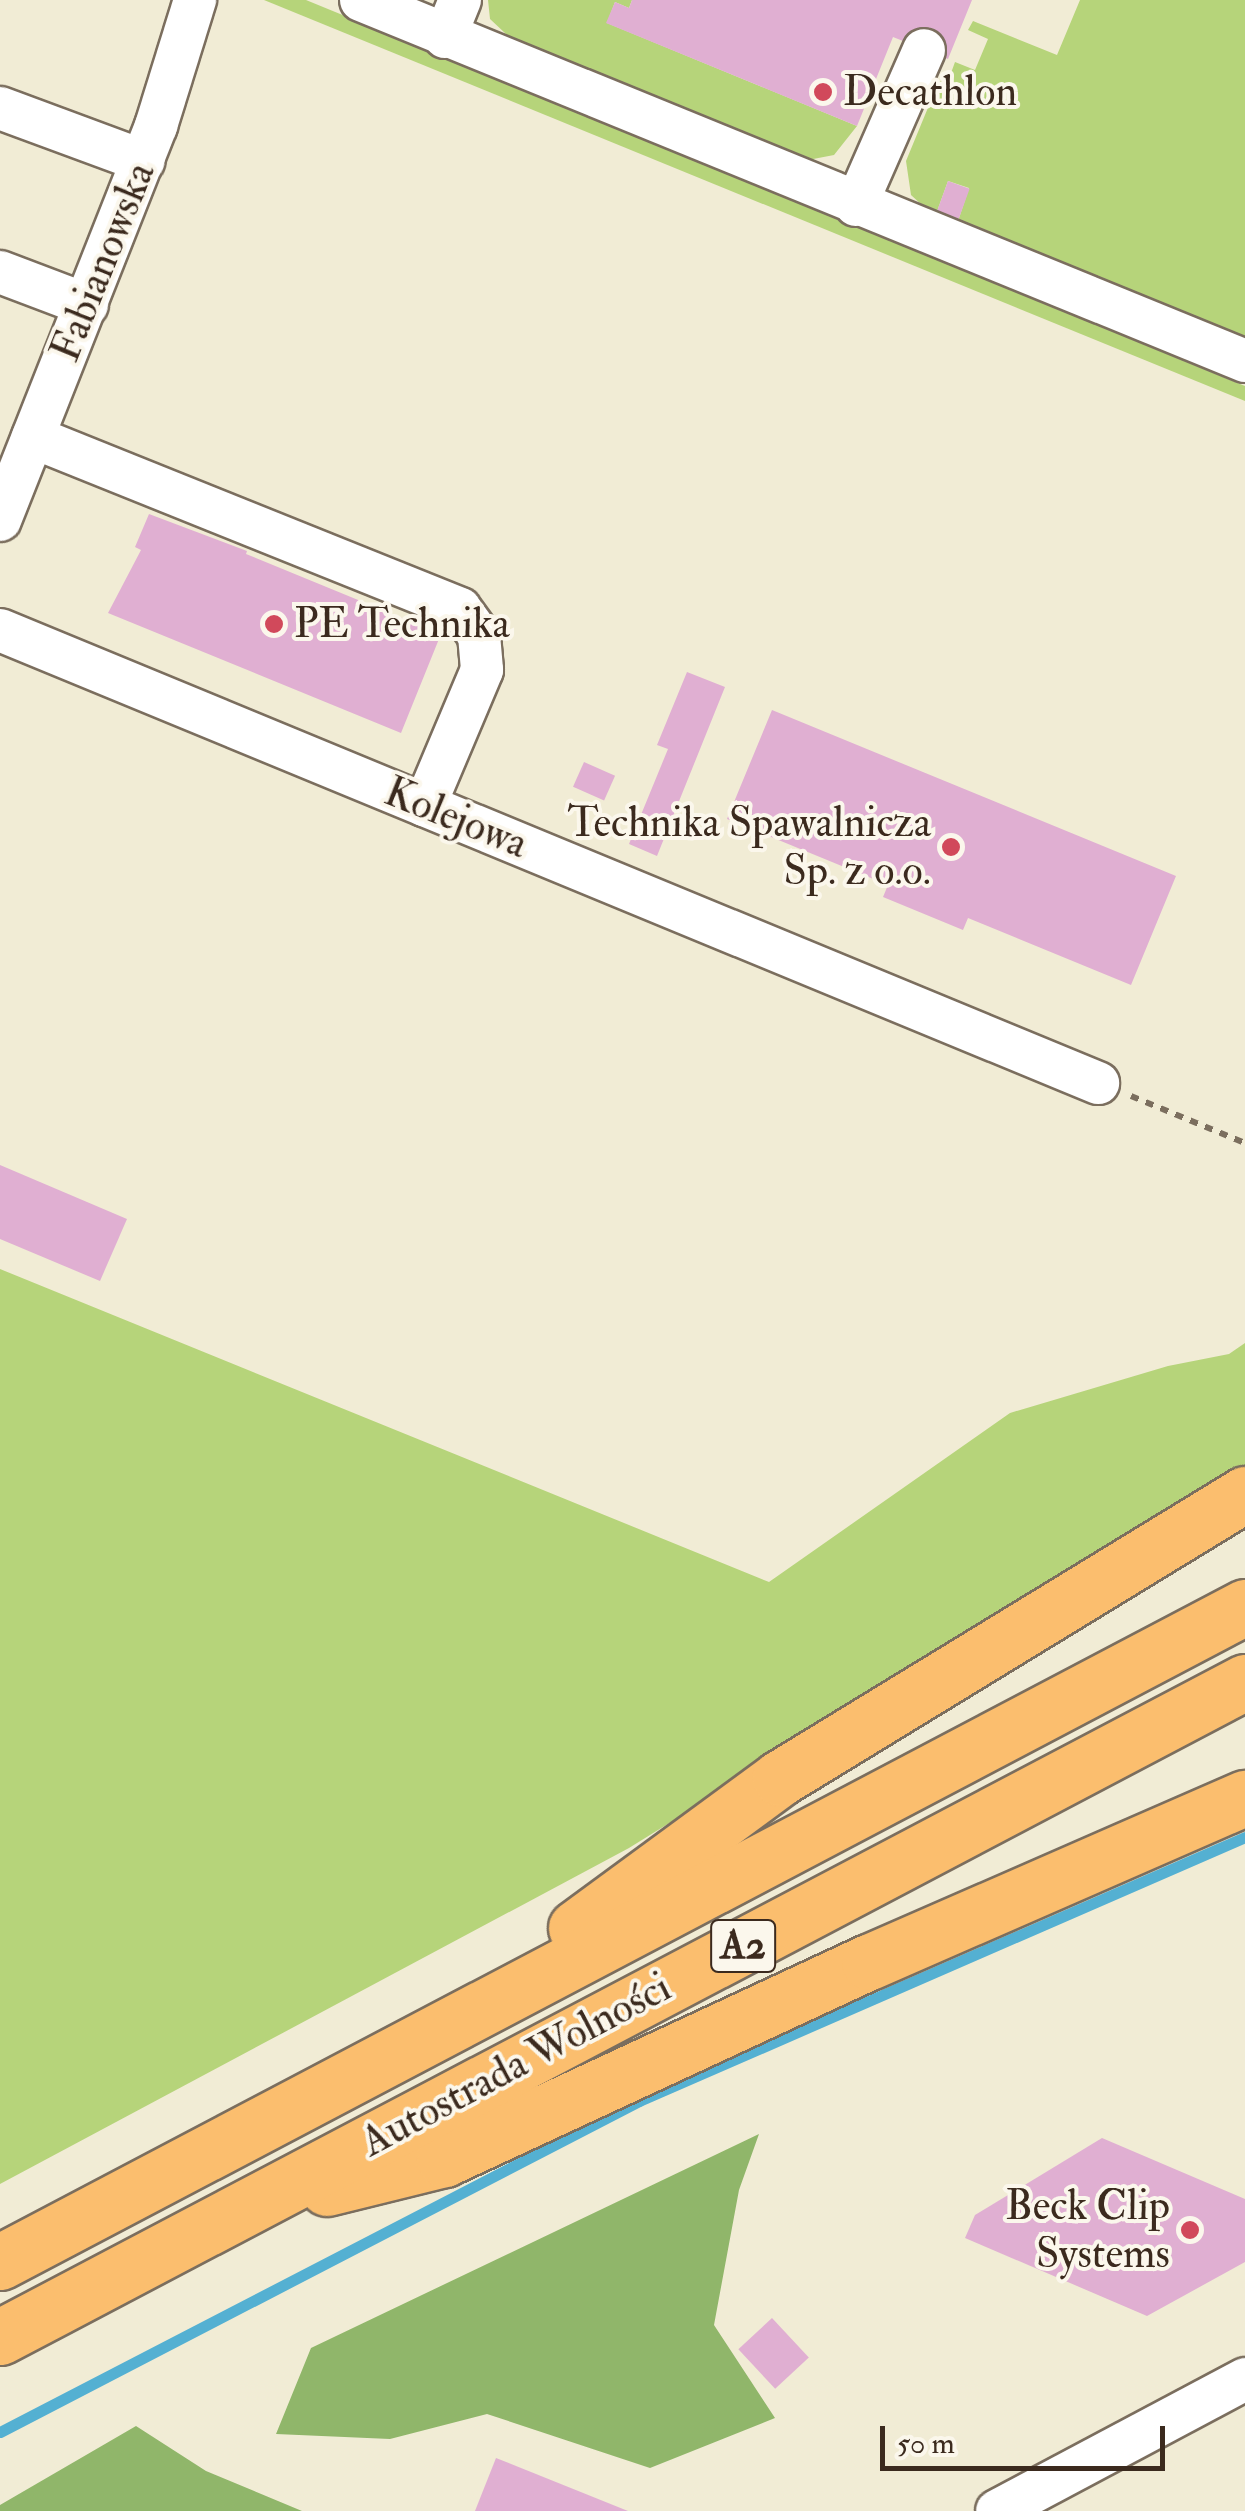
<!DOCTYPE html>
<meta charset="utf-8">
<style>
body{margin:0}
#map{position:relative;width:1245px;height:2511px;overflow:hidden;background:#f1ecd5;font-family:"IM FELL Double Pica",serif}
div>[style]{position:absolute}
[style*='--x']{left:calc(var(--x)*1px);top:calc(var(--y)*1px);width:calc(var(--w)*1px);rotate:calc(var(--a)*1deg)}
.green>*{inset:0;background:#b6d47a}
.forest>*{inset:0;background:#90b66a}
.stream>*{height:11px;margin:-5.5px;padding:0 5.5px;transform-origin:5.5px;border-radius:5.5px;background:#54b0d2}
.building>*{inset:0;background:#e0afd2;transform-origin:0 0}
.path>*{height:6px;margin-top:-3px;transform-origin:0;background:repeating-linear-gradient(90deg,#7b6e5e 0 8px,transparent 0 16px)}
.roads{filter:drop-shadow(2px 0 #7b6e5e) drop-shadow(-2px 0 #7b6e5e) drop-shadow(0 2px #7b6e5e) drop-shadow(0 -2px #7b6e5e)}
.minor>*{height:42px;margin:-21px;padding:0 21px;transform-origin:21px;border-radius:21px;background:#fff}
.highway>*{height:55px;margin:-27.5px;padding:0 27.5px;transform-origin:27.5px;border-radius:27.5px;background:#fbbe6e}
.dots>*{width:28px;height:28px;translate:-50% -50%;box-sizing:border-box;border:5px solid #fbf7ec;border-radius:50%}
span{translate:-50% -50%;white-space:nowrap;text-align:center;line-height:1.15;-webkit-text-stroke:8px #fbf7ec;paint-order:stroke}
.shield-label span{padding:2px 8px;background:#fbf7ec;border:2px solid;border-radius:8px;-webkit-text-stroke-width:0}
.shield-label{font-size:40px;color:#3b2a1e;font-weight:700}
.poi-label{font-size:42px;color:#3b2a1e}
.left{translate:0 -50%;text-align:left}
.right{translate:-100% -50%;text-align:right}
.street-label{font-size:42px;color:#3b2a1e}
.scale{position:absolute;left:880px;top:2426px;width:285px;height:45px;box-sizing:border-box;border:5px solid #3b2a1e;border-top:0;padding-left:12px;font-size:30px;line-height:35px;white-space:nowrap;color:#3b2a1e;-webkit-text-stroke:8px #fbf7ec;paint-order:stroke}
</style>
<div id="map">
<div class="green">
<div style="clip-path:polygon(264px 0,306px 0,1245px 386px,1245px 401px)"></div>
<div style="clip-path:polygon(488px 0,632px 0,629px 8px,615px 2px,607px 23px,857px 126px,834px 155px,808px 160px,520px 47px,490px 19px)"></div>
<div style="clip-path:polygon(1080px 0,1245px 0,1245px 341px,957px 224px,969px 188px,948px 181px,935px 217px,911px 195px,906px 161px,939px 81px,947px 84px,955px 62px,975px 70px,988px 39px,968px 30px,973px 21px,1057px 55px)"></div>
<div style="clip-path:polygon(0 1269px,769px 1582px,1010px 1413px,1168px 1366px,1229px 1354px,1245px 1343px,1245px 1466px,629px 1848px,0 2184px)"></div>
</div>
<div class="forest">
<div style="clip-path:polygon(759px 2134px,739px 2190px,714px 2325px,775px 2418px,650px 2468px,487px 2414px,390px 2439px,276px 2434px,311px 2348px)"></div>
<div style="clip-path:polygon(136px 2426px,206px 2471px,302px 2511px,0 2511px,0 2505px)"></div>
</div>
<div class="stream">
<div style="--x:0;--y:2432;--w:720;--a:-27.38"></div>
<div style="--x:639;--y:2101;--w:661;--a:-23.54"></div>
</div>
<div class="building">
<div style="clip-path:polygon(632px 0,972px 0,948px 59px,893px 37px,857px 126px,606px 23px,615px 2px,629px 8px)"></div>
<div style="left:948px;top:181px;width:23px;height:33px;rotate:20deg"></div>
<div style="clip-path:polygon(149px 514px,247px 551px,246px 554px,441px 634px,401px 733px,108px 613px,141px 550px,135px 547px)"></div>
<div style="clip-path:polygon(687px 672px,725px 687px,657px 856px,629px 844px,668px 749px,657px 745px)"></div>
<div style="clip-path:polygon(772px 710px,1176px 876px,1131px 985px,968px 918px,963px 930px,883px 897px,888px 885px,727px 819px)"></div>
<div style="left:584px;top:762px;width:34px;height:27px;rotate:24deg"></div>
<div style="clip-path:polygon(0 1165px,127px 1219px,100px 1281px,0 1239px)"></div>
<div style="clip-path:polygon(1102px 2138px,1245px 2199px,1245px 2262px,1147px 2316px,965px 2238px,975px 2215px)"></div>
<div style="left:772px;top:2318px;width:54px;height:46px;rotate:47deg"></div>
<div style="clip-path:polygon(496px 2458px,628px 2511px,475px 2511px)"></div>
</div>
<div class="path">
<div style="--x:1131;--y:1096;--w:123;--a:22.4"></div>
</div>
<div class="roads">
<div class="minor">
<div style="--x:361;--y:0;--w:955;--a:22.21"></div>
<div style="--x:445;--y:37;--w:40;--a:-68"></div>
<div style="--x:0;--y:108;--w:153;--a:20.3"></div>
<div style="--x:856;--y:205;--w:169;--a:-66.3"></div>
<div style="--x:0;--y:272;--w:93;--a:20.8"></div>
<div style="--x:33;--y:437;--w:460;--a:21.9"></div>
<div style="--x:460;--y:609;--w:32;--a:54"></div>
<div style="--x:479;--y:635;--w:35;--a:85"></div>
<div style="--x:482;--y:670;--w:147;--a:112.9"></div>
<div style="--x:0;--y:520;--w:424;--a:-68.4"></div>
<div style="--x:156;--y:126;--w:132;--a:-72.8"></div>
<div style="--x:0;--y:630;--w:1188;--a:22.42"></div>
<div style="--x:997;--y:2511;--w:281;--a:-28"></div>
</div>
<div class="highway">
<div style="--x:576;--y:1928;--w:253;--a:-36.3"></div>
<div style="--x:780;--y:1778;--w:545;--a:-31.41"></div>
<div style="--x:327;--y:2188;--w:121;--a:-13.9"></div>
<div style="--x:444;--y:2159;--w:468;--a:-24.9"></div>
<div style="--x:869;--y:1962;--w:410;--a:-23.6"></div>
<div style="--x:0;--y:2262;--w:1407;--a:-27.75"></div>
<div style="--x:0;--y:2337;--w:1407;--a:-27.75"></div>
</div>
</div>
<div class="dots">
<div style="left:823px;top:92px;background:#d1495b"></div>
<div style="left:274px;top:624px;background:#d1495b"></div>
<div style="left:951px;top:847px;background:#d1495b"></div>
<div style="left:1190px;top:2230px;background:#d1495b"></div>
</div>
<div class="shield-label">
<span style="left:743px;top:1946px">A2</span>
</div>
<div class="poi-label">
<span class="left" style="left:843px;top:92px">Decathlon</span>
<span class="left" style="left:294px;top:624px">PE Technika</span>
<span class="right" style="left:931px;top:847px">Technika Spawalnicza<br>Sp. z o.o.</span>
<span class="right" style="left:1170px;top:2230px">Beck Clip<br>Systems</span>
</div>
<div class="street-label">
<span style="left:103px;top:262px;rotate:-68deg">Fabianowska</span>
<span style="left:456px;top:818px;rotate:22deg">Kolejowa</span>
<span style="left:516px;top:2065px;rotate:-28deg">Autostrada Wolności</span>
</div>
<div class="scale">50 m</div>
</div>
